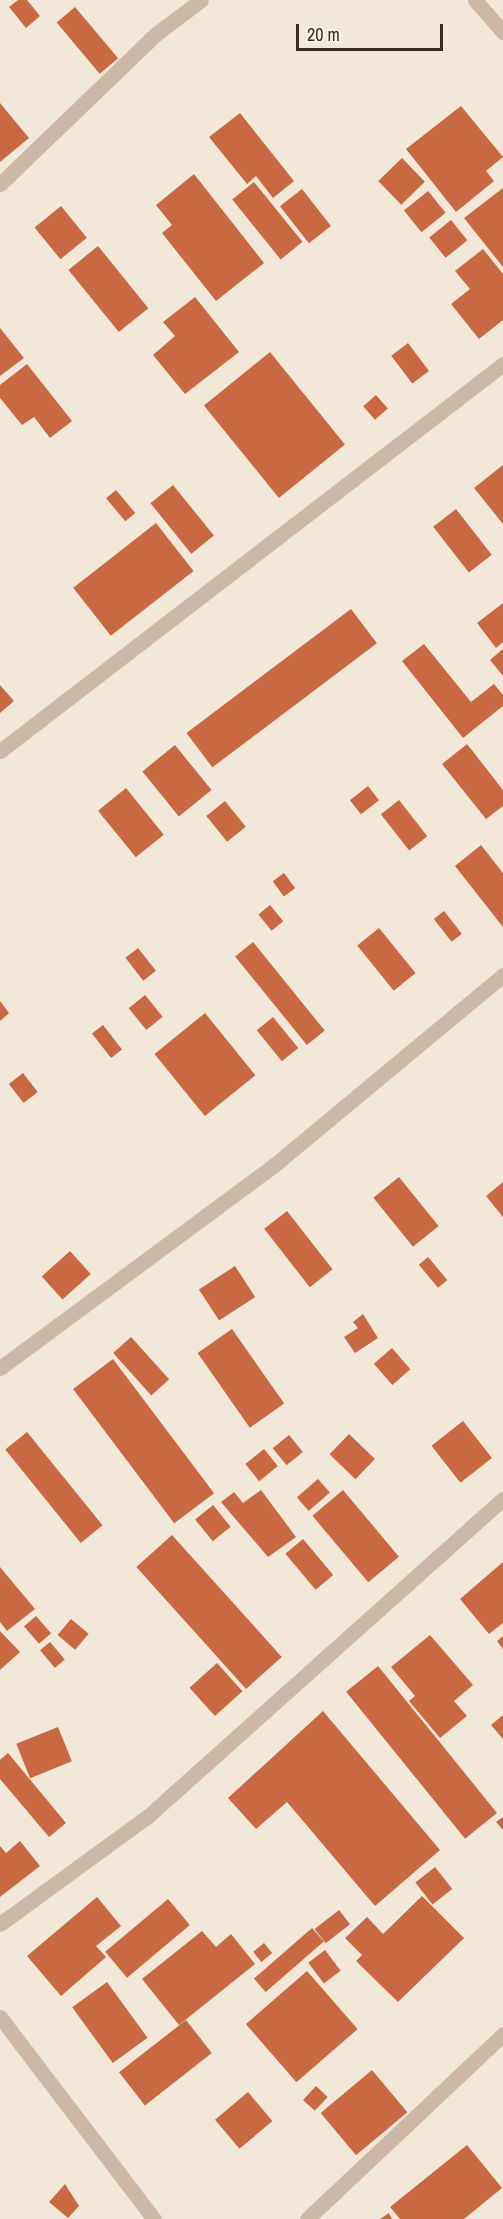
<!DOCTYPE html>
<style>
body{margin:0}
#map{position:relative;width:503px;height:2219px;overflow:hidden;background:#f2e8da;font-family:"Archivo Narrow",sans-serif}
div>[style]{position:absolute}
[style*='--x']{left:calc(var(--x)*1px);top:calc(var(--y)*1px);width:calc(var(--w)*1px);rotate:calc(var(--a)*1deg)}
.building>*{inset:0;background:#c96941;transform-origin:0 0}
.minor>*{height:15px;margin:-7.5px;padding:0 7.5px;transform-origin:7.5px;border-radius:7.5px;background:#cbb9a6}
span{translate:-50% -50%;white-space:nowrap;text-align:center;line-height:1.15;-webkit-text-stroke:5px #faf2e7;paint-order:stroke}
.scale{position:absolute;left:296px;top:24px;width:147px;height:27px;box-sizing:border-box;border:3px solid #372d27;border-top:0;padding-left:8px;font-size:18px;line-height:21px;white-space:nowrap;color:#372d27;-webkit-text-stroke:4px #faf2e7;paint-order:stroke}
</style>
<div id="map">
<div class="building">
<div style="clip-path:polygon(18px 0,27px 0,40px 16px,26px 28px,9px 7px)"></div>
<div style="left:75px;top:7px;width:67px;height:24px;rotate:50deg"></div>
<div style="clip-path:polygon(0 103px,29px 138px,0 162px)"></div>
<div style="clip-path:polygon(461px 106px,503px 157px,486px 171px,494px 181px,456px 212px,406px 149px)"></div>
<div style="clip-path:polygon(240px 113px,294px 181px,273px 198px,256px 176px,247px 184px,209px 137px)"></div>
<div style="left:402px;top:158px;width:33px;height:33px;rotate:46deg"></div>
<div style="clip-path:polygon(194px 174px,264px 263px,216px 301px,162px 233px,172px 225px,156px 205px)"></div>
<div style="left:254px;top:182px;width:77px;height:28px;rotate:51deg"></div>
<div style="clip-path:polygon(503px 188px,503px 267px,464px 218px)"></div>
<div style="left:302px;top:189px;width:47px;height:28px;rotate:52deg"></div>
<div style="left:428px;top:191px;width:28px;height:31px;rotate:51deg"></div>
<div style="left:61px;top:206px;width:41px;height:34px;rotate:51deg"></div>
<div style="left:451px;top:220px;width:26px;height:28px;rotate:51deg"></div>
<div style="left:98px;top:246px;width:80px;height:38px;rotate:51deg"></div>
<div style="clip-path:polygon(483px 249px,503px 274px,503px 320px,479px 339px,451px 304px,470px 289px,455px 271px)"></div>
<div style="clip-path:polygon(195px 297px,239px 352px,185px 394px,153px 355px,175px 336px,163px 322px)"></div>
<div style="clip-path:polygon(0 328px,24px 358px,0 376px)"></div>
<div style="left:408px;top:343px;width:35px;height:21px;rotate:53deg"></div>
<div style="left:270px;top:352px;width:119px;height:85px;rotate:51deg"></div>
<div style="clip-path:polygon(27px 364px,72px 421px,50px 438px,34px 417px,22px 425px,0 398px,0 385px)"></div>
<div style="left:376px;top:395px;width:18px;height:17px;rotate:49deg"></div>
<div style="clip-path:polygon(503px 465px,503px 524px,474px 488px)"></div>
<div style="left:173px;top:485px;width:65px;height:29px;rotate:51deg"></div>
<div style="left:116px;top:490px;width:30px;height:13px;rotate:50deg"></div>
<div style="left:456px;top:509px;width:58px;height:29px;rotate:52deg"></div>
<div style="left:156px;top:523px;width:61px;height:105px;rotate:52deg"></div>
<div style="clip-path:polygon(503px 603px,503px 642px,496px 648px,477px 623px)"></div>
<div style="left:351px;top:609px;width:43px;height:206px;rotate:53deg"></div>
<div style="clip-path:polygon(424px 644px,471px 702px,494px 684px,503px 695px,503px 706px,463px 738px,402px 661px)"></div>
<div style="clip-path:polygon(503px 649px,503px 676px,490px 660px)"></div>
<div style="clip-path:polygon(0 685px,14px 701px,0 713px)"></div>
<div style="clip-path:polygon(467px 744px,503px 790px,503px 806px,486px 819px,442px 764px)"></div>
<div style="left:175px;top:745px;width:58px;height:42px;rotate:51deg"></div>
<div style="left:368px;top:786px;width:18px;height:23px;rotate:52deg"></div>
<div style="left:126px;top:788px;width:60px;height:36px;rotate:51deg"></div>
<div style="left:399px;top:800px;width:46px;height:23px;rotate:52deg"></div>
<div style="left:225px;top:801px;width:33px;height:24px;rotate:51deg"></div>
<div style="clip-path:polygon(481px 845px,503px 873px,503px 927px,455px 866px)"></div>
<div style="left:284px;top:873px;width:19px;height:14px;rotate:54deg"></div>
<div style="left:270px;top:905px;width:21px;height:15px;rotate:51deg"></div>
<div style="left:444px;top:911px;width:29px;height:13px;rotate:52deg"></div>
<div style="left:379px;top:928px;width:58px;height:28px;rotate:51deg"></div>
<div style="left:253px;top:942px;width:114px;height:23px;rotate:51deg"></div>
<div style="left:138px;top:948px;width:29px;height:16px;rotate:52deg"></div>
<div style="left:145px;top:995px;width:28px;height:21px;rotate:51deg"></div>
<div style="clip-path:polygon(0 1001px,9px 1013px,0 1021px)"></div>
<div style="left:205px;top:1013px;width:80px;height:65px;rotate:51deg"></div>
<div style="left:273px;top:1017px;width:40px;height:21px;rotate:51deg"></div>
<div style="left:103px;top:1025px;width:31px;height:14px;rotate:52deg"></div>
<div style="left:23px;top:1073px;width:24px;height:18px;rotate:52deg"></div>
<div style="left:399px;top:1177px;width:63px;height:33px;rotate:51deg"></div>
<div style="clip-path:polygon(503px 1182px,503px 1217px,486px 1196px)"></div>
<div style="left:287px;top:1211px;width:74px;height:29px;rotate:52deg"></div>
<div style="left:70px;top:1251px;width:31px;height:38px;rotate:48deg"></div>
<div style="left:428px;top:1257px;width:30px;height:12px;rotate:50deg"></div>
<div style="left:235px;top:1266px;width:37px;height:43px;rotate:57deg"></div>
<div style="clip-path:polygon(363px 1314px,378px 1338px,355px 1353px,344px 1337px,358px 1328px,353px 1322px)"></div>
<div style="left:232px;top:1329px;width:91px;height:42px;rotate:55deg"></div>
<div style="left:131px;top:1337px;width:57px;height:24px;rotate:48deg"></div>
<div style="left:392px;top:1348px;width:28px;height:24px;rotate:49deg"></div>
<div style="left:113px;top:1359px;width:168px;height:50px;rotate:53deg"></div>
<div style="left:463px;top:1421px;width:47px;height:40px;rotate:52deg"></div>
<div style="left:27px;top:1432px;width:120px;height:28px;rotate:51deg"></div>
<div style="left:349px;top:1434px;width:36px;height:28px;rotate:44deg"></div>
<div style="left:289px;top:1435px;width:22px;height:21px;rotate:51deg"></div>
<div style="left:264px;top:1449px;width:22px;height:24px;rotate:51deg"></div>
<div style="left:318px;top:1479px;width:18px;height:28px;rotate:49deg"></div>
<div style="clip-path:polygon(261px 1490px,296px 1537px,268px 1557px,221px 1502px,234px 1492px,243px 1503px)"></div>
<div style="left:343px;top:1490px;width:87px;height:40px;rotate:50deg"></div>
<div style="left:213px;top:1505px;width:28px;height:23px;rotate:51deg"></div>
<div style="left:172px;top:1535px;width:164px;height:48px;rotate:48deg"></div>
<div style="left:303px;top:1539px;width:47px;height:23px;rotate:50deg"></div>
<div style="clip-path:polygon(503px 1562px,503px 1623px,489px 1634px,460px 1599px)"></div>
<div style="clip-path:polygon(0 1567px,35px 1609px,7px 1631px,0 1622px)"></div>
<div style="left:36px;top:1616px;width:23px;height:16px;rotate:49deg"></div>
<div style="left:71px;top:1619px;width:23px;height:21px;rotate:40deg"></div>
<div style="clip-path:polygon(0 1631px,20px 1652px,0 1670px)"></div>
<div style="clip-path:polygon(430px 1635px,473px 1685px,454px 1701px,467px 1716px,440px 1738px,409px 1701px,415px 1696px,391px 1667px)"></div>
<div style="clip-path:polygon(503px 1636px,503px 1649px,497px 1641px)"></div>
<div style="left:50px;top:1642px;width:23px;height:13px;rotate:50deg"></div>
<div style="left:217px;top:1663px;width:38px;height:37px;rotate:48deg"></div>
<div style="left:378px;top:1666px;width:189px;height:41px;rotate:51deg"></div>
<div style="clip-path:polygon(323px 1711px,440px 1850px,375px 1906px,287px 1802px,256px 1829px,228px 1798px)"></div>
<div style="clip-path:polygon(503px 1715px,503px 1739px,491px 1725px)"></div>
<div style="left:58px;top:1727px;width:37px;height:45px;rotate:68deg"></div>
<div style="clip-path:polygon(8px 1753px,66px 1823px,49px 1837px,0 1779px,0 1760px)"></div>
<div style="clip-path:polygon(503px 1817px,503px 1830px,496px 1822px)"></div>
<div style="clip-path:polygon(20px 1841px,40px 1866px,0 1897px,0 1846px,6px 1853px)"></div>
<div style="left:435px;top:1867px;width:28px;height:25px;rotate:52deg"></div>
<div style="clip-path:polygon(422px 1896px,464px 1938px,398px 2002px,356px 1961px,362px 1955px,345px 1938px,367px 1917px,383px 1934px)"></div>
<div style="clip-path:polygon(97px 1897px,121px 1926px,96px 1946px,106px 1957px,61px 1996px,27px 1956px)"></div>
<div style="left:168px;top:1899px;width:34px;height:82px;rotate:50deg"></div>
<div style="left:339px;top:1910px;width:18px;height:31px;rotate:52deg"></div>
<div style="left:312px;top:1928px;width:18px;height:77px;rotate:49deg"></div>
<div style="clip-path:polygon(202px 1931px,216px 1947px,231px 1934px,255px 1964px,179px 2025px,142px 1979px)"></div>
<div style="left:264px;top:1943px;width:13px;height:14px;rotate:51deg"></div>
<div style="left:325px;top:1950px;width:26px;height:21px;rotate:53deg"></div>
<div style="left:307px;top:1971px;width:77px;height:81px;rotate:49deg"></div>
<div style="left:107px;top:1982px;width:69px;height:43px;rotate:54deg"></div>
<div style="left:186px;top:2020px;width:42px;height:85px;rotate:52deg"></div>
<div style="left:372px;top:2070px;width:55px;height:67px;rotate:50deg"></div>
<div style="left:316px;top:2086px;width:16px;height:19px;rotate:43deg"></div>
<div style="left:248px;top:2092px;width:38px;height:43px;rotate:50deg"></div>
<div style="clip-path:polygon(467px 2145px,502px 2188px,464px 2219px,400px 2219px,390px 2207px)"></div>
<div style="clip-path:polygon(65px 2184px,79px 2206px,68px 2218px,49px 2202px)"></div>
<div style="clip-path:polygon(389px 2213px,392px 2219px,380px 2219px)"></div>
</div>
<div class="minor">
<div style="--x:475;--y:0;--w:43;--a:48.8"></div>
<div style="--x:0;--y:184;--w:216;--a:-43.9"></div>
<div style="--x:156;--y:34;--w:56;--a:-37.1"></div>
<div style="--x:0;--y:751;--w:635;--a:-37.57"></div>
<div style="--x:0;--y:1368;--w:340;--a:-36.5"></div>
<div style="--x:273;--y:1166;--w:299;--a:-39.7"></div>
<div style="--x:0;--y:1924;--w:182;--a:-36.1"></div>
<div style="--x:147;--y:1817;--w:477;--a:-41.8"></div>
<div style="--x:0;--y:2017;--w:254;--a:52.7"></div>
<div style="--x:307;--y:2219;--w:270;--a:-43.3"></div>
</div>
<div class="scale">20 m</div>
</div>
